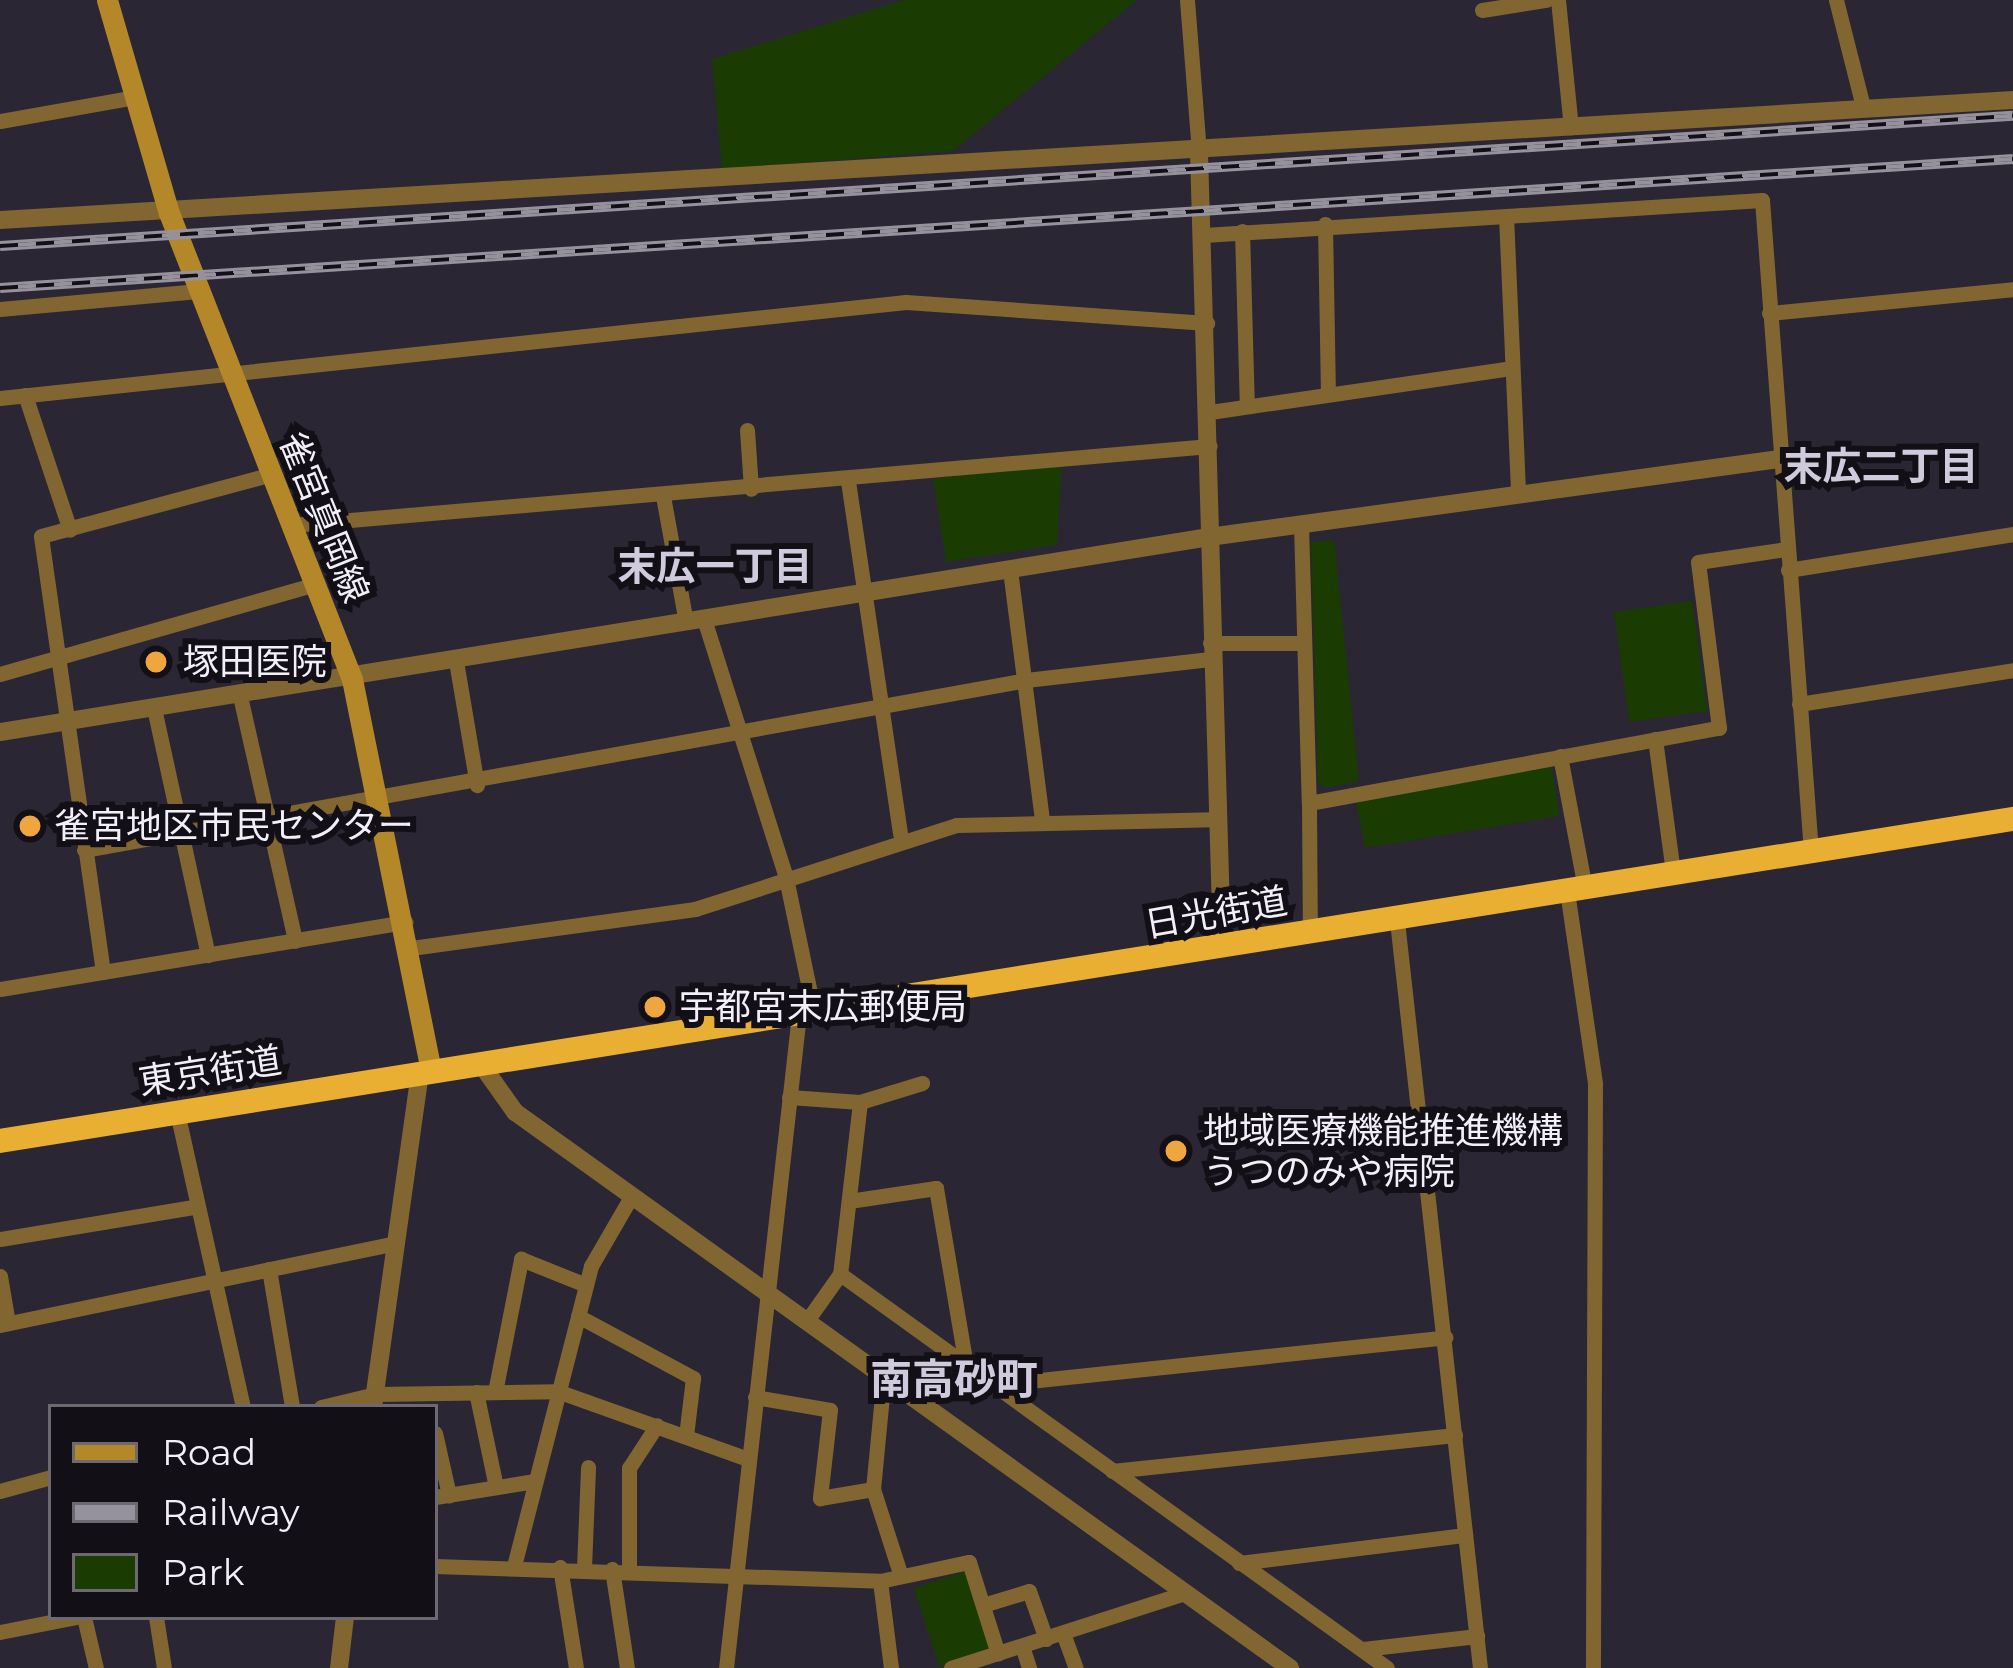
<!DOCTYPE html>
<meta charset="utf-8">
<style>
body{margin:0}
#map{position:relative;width:2013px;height:1668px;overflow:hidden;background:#2a2633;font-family:Montserrat,"Noto Sans JP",sans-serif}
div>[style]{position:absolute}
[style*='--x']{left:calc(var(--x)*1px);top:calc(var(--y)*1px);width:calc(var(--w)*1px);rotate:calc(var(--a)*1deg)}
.green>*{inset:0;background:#1a3c03;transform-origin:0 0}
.minor>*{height:15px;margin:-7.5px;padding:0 7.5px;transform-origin:7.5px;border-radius:7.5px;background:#826631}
.tertiary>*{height:18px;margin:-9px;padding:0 9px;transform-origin:9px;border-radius:9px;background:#826631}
.secondary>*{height:21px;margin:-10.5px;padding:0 10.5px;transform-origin:10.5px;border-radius:10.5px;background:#b48729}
.trunk>*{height:24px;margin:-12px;padding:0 12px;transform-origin:12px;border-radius:12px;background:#e8af32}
.rail>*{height:10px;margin-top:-5px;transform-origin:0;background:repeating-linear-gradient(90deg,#121016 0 18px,#95929d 0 36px);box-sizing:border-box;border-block:3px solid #95929d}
.dots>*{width:33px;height:33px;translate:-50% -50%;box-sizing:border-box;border:6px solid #121016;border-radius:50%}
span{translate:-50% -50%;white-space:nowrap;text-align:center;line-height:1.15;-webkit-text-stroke:12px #121016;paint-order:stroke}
.street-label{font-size:36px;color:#f2eff9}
.poi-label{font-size:36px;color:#f2eff9}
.left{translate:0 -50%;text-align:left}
.neighbourhood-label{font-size:39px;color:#d0cadd;font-weight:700}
.quarter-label{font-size:42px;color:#d0cadd;font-weight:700}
.legend{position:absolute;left:48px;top:1404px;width:390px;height:216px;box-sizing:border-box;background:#121016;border:3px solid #6c6971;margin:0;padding:15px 21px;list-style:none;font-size:36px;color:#f2eff9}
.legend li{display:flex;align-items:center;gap:24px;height:60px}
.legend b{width:60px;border:3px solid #6c6971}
</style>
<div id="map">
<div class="green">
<div style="clip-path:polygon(904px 0,1137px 0,953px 151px,722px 169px,712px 59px)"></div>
<div style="clip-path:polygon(1062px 464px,1057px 545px,946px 562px,933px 479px)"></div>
<div style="clip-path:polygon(1334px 540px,1359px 781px,1327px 788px,1318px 783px,1311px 542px)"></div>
<div style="left:1692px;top:601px;width:111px;height:79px;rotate:82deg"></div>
<div style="clip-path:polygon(1550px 761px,1560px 816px,1365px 848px,1356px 802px)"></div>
<div style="left:966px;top:1571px;width:83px;height:55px;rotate:72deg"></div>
</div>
<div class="minor">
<div style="--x:1187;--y:0;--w:153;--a:85.5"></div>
<div style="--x:1558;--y:0;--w:128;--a:84.2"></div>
<div style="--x:1836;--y:0;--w:110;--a:75.8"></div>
<div style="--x:1482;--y:10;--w:65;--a:-8.9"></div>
<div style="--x:0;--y:121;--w:131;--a:-10.1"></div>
<div style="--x:1506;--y:216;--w:279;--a:87.5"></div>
<div style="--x:1325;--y:224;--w:170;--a:89"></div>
<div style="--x:1242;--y:231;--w:175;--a:88.4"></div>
<div style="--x:1204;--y:235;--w:559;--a:-3.59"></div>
<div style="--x:1762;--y:200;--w:653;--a:85.7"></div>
<div style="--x:0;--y:309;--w:199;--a:-5.2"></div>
<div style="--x:1769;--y:313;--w:245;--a:-5.6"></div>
<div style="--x:25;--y:395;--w:142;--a:71.6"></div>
<div style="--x:0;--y:398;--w:911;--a:-6.05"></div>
<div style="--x:906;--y:302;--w:302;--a:4"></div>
<div style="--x:1210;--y:412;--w:304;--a:-8.3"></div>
<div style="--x:747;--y:430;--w:59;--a:86.1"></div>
<div style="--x:848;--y:481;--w:357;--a:81.6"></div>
<div style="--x:663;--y:496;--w:128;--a:79.7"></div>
<div style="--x:1301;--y:524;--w:279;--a:88.4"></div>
<div style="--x:1309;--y:803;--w:417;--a:-10.4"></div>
<div style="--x:1719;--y:728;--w:167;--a:-97.2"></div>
<div style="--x:1698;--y:562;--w:89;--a:-8.4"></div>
<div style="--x:292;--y:525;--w:921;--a:-4.92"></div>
<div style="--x:1010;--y:570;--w:252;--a:82.7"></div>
<div style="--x:1788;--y:570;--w:228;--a:-9.1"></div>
<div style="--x:704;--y:619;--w:272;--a:72.4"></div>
<div style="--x:786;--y:878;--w:137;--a:78.2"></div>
<div style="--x:1210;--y:643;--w:91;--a:0"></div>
<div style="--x:456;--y:661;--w:126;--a:80.4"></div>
<div style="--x:0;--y:674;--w:329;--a:-15.9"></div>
<div style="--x:240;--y:696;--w:251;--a:77.3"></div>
<div style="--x:1799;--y:704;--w:217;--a:-9"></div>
<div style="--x:154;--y:708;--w:253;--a:77.7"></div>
<div style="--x:1655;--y:739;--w:135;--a:82.3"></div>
<div style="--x:1560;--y:756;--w:134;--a:79.3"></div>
<div style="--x:1309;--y:803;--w:130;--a:89.6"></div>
<div style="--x:84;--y:850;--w:957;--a:-10.23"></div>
<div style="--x:1026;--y:680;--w:185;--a:-6.5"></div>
<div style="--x:1567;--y:891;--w:195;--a:81.7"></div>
<div style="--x:1595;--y:1084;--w:584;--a:90.2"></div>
<div style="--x:1397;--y:921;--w:752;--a:83.66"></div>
<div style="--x:411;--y:948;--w:287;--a:-7.8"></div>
<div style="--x:695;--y:909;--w:275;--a:-17.8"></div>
<div style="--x:957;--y:825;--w:256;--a:-1.3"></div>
<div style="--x:103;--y:972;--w:440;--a:-98.1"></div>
<div style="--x:41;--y:536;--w:239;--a:-15"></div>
<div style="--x:0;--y:989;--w:411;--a:-9.4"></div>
<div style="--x:789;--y:1097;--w:71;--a:4"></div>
<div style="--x:860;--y:1102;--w:173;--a:96.6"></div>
<div style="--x:840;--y:1274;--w:674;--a:35.76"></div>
<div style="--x:860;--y:1102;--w:65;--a:-17"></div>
<div style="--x:177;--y:1112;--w:302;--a:77.4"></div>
<div style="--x:849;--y:1201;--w:88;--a:-8.5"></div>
<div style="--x:936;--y:1188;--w:181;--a:80.4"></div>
<div style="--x:0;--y:1239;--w:196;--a:-9.4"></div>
<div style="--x:269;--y:1269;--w:140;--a:80.5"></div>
<div style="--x:0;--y:1276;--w:48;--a:80.3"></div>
<div style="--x:578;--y:1316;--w:131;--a:28.3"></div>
<div style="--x:693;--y:1378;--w:58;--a:96.9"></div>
<div style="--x:806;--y:1322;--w:59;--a:-54.7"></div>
<div style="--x:0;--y:1325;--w:404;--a:-11.7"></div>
<div style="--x:884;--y:1375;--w:115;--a:95.5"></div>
<div style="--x:873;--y:1489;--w:91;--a:72.2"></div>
<div style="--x:992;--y:1385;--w:456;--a:-6"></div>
<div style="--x:476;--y:1392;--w:97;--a:78.1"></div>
<div style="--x:495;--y:1392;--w:136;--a:-78.9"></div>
<div style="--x:521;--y:1259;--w:70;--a:21.8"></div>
<div style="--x:755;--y:1397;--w:76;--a:9.8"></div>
<div style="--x:830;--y:1410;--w:89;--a:96.5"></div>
<div style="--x:820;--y:1498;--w:54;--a:-9.6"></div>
<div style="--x:321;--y:1407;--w:56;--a:-13.5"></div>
<div style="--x:375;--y:1394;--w:182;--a:-0.9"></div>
<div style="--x:557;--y:1391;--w:203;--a:19.6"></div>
<div style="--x:435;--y:1433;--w:64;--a:77.3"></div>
<div style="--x:1112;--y:1471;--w:345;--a:-6"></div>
<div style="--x:0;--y:1491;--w:53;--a:-15.4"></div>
<div style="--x:435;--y:1497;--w:101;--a:-9.1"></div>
<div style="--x:1239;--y:1563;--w:228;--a:-7.1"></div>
<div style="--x:435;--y:1566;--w:445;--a:1.9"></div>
<div style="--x:880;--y:1581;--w:91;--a:-12.1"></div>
<div style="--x:969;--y:1562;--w:96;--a:72.5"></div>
<div style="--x:514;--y:1566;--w:310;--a:-75.6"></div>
<div style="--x:591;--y:1266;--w:80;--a:-59.9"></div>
<div style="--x:560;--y:1567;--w:102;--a:81"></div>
<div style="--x:584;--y:1568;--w:101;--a:-87.7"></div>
<div style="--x:612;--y:1569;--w:100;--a:81.4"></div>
<div style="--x:629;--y:1569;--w:101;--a:-90"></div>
<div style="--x:629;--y:1468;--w:51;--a:-56.9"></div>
<div style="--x:880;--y:1581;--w:88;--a:82.8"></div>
<div style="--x:983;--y:1605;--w:48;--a:-16.9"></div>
<div style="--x:1029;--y:1591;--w:51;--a:70.5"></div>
<div style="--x:84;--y:1617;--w:52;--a:76.8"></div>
<div style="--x:156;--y:1617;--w:52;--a:81.1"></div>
<div style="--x:0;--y:1632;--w:77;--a:-11.2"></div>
<div style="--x:1063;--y:1633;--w:37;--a:70"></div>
<div style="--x:1022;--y:1646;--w:23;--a:72"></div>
<div style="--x:1363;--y:1649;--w:115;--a:-6.5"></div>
<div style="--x:726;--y:1668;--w:658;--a:-83.63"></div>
<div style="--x:951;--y:1668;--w:246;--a:-17.8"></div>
</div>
<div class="tertiary">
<div style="--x:1199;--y:153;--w:795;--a:88.34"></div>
<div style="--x:0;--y:220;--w:2017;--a:-3.41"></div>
<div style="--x:0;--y:732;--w:1225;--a:-9.16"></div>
<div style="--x:1209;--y:537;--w:576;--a:-7.78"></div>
<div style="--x:481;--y:1064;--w:59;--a:54.7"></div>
<div style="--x:515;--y:1112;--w:954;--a:35.66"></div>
<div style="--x:373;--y:1407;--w:336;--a:-82"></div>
<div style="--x:339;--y:1668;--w:51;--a:-83.3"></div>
</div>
<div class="secondary">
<div style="--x:107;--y:0;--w:222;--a:73.8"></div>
<div style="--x:169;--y:213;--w:501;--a:68.56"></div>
<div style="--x:352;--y:679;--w:401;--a:78.6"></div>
</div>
<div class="trunk">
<div style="--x:0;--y:1141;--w:2039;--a:-9.09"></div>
</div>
<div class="rail">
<div style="--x:0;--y:246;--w:2017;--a:-3.7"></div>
<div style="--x:0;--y:288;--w:2017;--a:-3.67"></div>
</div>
<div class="dots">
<div style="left:156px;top:662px;background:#f0a63f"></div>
<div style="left:30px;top:826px;background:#f0a63f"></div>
<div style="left:655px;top:1007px;background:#f0a63f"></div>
<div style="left:1176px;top:1151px;background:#f0a63f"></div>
</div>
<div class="street-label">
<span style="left:324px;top:517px;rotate:68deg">雀宮真岡線</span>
<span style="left:1216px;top:913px;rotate:-10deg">日光街道</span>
<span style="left:210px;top:1071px;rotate:-9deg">東京街道</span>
</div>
<div class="poi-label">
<span class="left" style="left:183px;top:662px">塚田医院</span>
<span class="left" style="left:54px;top:826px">雀宮地区市民センター</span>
<span class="left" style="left:679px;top:1007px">宇都宮末広郵便局</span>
<span class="left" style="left:1203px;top:1151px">地域医療機能推進機構<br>うつのみや病院</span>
</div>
<div class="neighbourhood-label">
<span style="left:1881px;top:466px">末広二丁目</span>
<span style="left:715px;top:566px">末広一丁目</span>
</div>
<div class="quarter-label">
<span style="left:954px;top:1379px">南高砂町</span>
</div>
<ul class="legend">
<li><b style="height:15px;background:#b48729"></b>Road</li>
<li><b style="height:15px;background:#95929d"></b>Railway</li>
<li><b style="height:33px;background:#1a3c03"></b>Park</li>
</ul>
</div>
